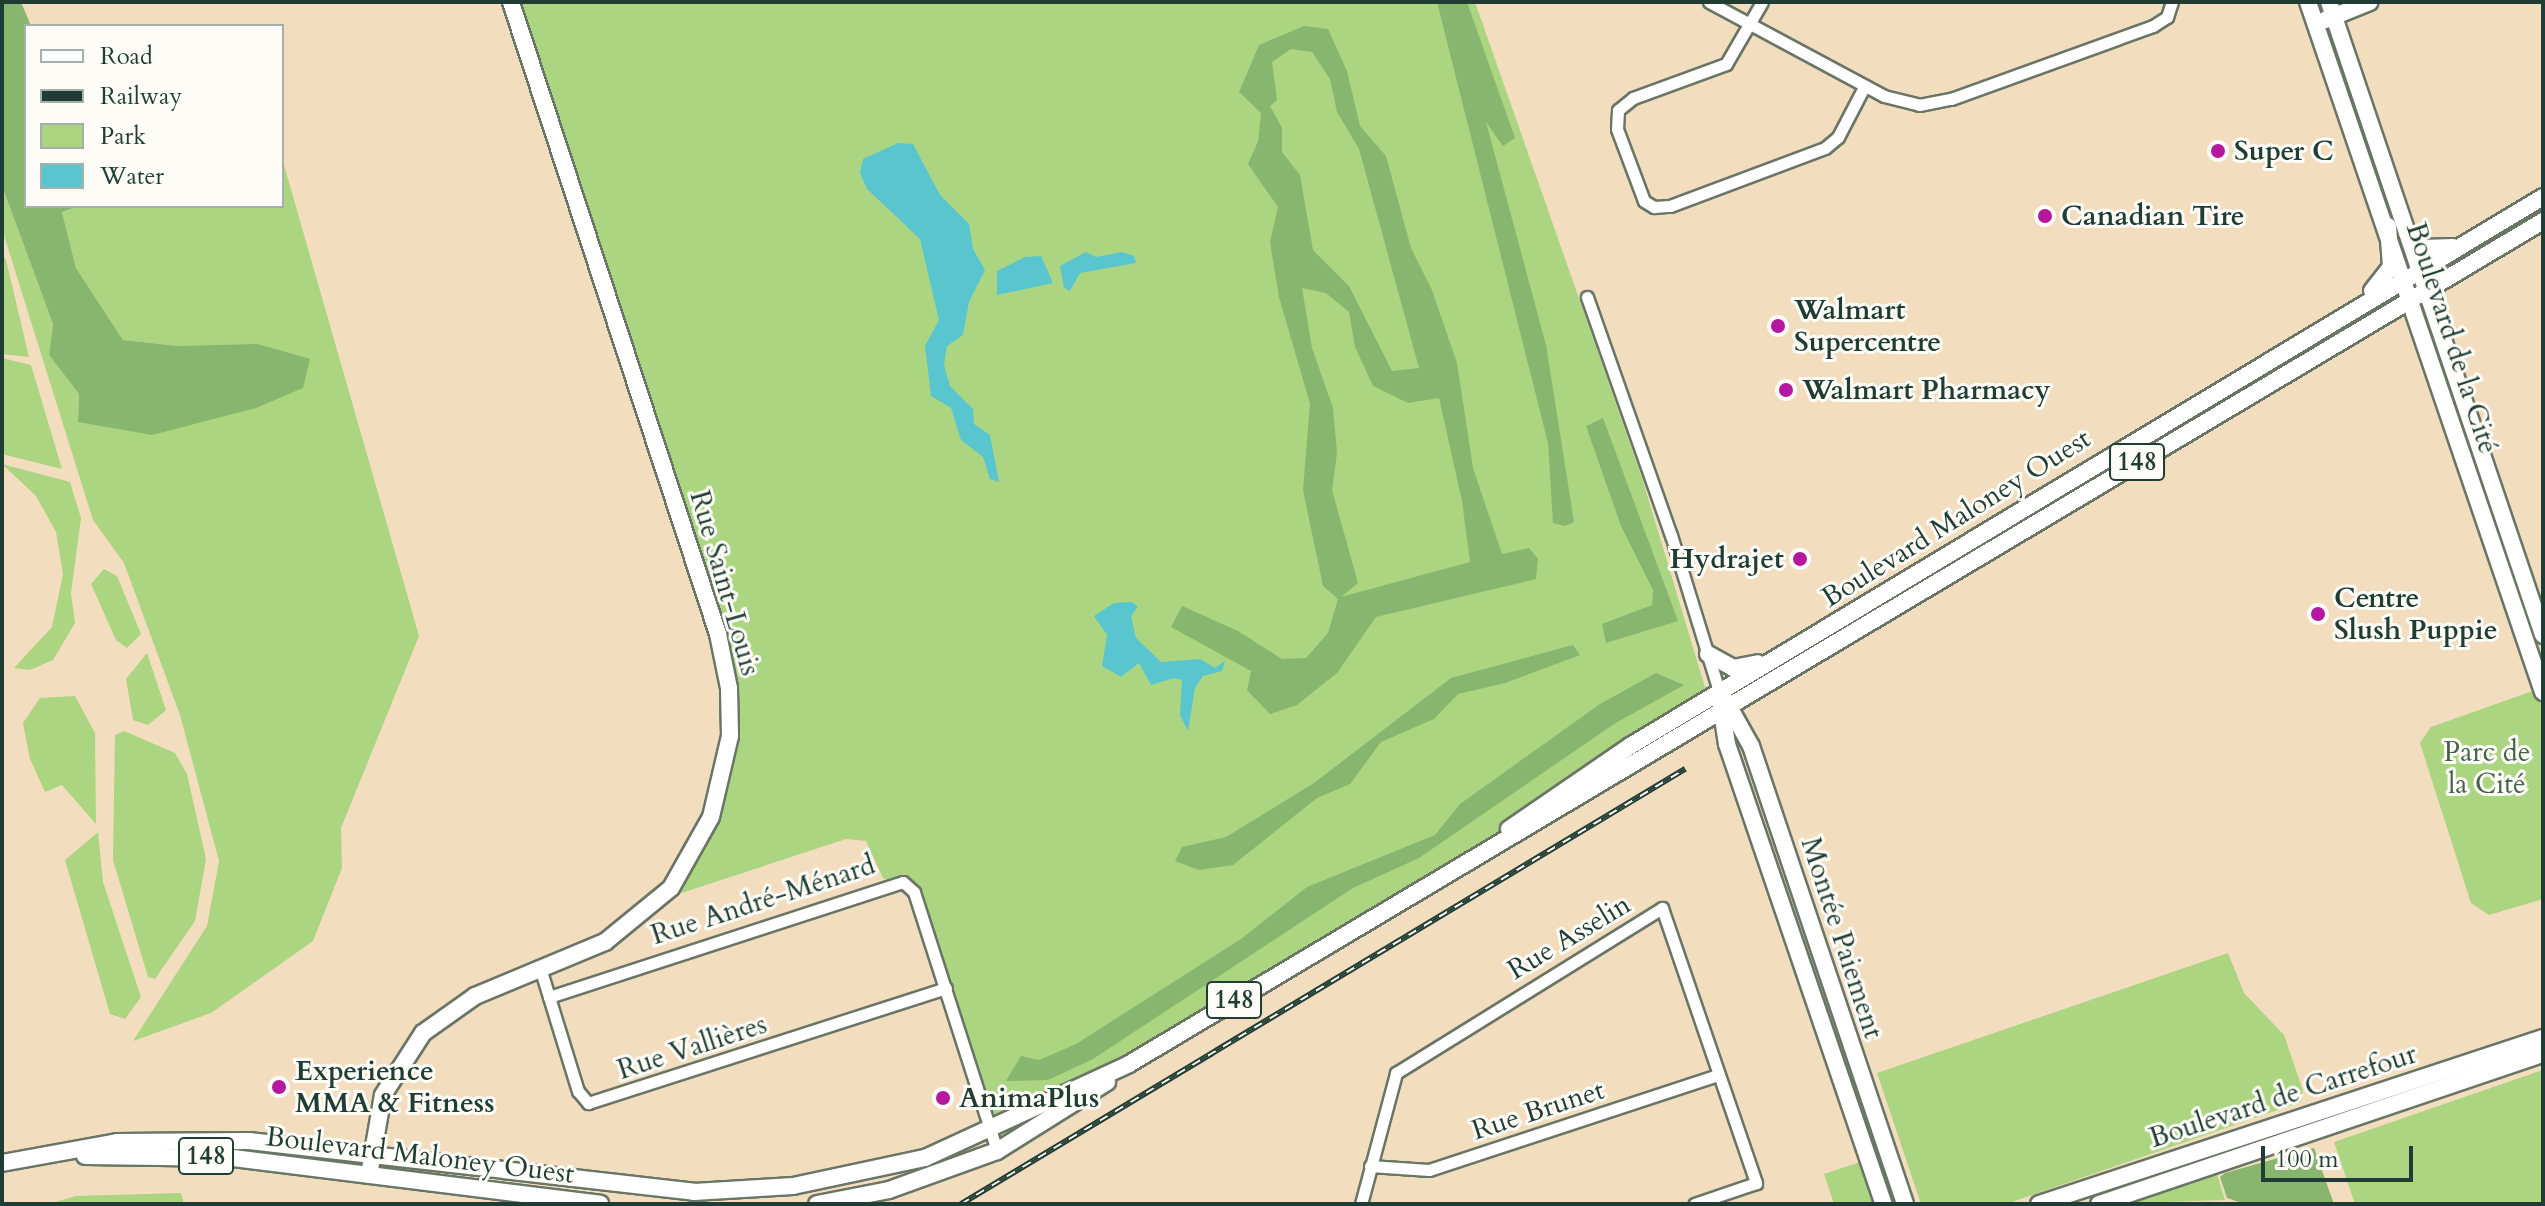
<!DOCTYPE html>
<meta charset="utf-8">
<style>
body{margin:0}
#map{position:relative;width:2545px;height:1206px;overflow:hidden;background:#f3ddbf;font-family:Cardo,serif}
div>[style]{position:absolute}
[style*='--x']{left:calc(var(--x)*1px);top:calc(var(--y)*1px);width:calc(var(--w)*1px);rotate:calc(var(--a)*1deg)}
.green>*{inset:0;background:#abd580}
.forest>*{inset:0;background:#88b66e}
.water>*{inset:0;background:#59c6cf}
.roads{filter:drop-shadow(2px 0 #697565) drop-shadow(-2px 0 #697565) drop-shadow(0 2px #697565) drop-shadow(0 -2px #697565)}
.street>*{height:11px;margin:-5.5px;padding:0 5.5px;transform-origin:5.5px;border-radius:5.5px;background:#fff}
.secondary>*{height:16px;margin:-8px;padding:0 8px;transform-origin:8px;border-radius:8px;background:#fff}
.primary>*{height:16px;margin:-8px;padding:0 8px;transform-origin:8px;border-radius:8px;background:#fff}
.rail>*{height:6px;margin-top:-3px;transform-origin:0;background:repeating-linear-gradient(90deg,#fdfcf7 0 9px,#1f3d34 0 18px);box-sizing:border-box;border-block:2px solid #1f3d34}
.dots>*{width:22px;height:22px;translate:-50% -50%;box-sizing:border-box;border:4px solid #fdfcf7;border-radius:50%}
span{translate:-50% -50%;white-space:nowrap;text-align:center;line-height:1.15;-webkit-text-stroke:6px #fdfcf7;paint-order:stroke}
.shield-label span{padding:2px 6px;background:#fdfcf7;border:2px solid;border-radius:6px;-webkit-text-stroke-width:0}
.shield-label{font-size:26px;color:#1f3d34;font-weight:700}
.poi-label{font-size:28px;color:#1f3d34;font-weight:700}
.left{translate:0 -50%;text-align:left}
.right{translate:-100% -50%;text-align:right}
.street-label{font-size:28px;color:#1f3d34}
.park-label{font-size:28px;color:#426347}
.frame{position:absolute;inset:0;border:4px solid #1f3d34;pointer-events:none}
.legend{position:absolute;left:24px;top:24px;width:260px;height:184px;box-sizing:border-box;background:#fdfcf7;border:2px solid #a4b0a9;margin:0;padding:10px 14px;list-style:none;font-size:24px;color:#1f3d34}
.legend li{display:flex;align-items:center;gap:16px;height:40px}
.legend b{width:40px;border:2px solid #a4b0a9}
.scale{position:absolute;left:2261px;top:1146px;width:152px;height:36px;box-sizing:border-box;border:4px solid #1f3d34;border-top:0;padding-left:10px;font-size:24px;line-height:28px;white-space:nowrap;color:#1f3d34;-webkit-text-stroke:6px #fdfcf7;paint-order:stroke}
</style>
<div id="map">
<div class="green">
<div style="clip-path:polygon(511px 2px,1475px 2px,1642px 478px,1707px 694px,1487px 848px,1273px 976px,992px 1131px,914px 892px,883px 878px,866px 841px,846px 839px,660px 900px,711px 817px,729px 688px)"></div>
<div style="clip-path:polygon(282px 158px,419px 636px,341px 828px,342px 868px,313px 941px,211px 1013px,133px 1041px,207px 926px,219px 861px,180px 715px,124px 563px,93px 520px,2px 229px,2px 186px,53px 324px,49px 355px,79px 394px,78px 422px,179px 346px,123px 340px,76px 268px,62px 212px,79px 206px,282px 206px)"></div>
<div style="clip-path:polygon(2px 253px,6px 260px,29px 357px,2px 354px)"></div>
<div style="clip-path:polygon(2px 358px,31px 365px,62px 469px,2px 454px)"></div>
<div style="clip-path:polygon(2px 464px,70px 482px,81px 518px,71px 593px,75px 623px,53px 660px,30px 670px,14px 668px,52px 627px,63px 574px,56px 532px,36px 496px)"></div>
<div style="clip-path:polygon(104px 569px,117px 576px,141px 634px,127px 648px,116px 640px,91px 584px)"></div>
<div style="clip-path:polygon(147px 653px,166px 710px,148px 725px,133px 720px,126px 679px)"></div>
<div style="clip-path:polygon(2541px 688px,2543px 899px,2489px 915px,2471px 903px,2420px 743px,2431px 727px)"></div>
<div style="clip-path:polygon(75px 696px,95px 733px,96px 824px,62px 785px,45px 792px,30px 759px,23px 723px,40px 698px)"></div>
<div style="clip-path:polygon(124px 731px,175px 753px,187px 774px,206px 859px,195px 921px,155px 979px,148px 977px,113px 860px,115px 735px)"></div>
<div style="clip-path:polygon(98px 832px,103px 882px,141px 997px,125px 1019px,110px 1014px,65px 860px)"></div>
<div style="clip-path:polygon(2228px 953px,2244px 993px,2284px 1035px,2303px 1091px,2301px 1102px,2006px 1204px,1921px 1204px,1877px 1073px)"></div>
<div style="clip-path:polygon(2543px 1070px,2543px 1204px,2355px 1204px,2334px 1142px)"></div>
<div style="clip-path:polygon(1869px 1159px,1884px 1204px,1834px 1204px,1824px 1174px)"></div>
<div style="clip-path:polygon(2214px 1165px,2225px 1200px,2100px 1204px)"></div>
<div style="clip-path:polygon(181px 1193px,184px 1204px,49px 1204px,76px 1196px)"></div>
</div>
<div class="forest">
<div style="clip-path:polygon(2px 2px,21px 2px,31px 26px,26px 26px,26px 206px,79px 206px,62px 212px,76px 268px,123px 340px,179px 346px,258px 344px,310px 359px,303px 388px,256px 408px,152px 435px,78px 422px,79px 394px,49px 355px,53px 324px,2px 186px)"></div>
<div style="clip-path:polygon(1437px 2px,1467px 2px,1515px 138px,1503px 146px,1486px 122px,1546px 345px,1574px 522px,1565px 526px,1553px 523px,1548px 443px)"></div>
<div style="clip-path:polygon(evenodd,1304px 26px,1328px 29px,1347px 71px,1360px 126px,1386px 156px,1411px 248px,1432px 290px,1457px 363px,1473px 468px,1502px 554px,1529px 548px,1538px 559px,1536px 579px,1376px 617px,1337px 673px,1297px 705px,1270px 714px,1247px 690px,1251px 671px,1171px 627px,1182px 606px,1238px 631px,1282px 659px,1306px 658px,1328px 633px,1338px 599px,1323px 586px,1303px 490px,1310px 404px,1279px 297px,1270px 242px,1278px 207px,1248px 164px,1258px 141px,1261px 113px,1239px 92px,1259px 45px,1304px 26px,1291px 49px,1312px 52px,1330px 79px,1337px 112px,1359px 149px,1419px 368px,1392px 371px,1349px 286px,1313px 250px,1300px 175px,1282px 152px,1282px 128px,1270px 106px,1277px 100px,1272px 62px,1291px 49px,1304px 26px,1302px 288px,1326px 293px,1349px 312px,1355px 347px,1373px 386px,1408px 403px,1439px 398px,1462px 501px,1470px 562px,1341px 597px,1358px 583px,1332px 490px,1337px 453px,1333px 408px,1312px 348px,1302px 288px)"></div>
<div style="clip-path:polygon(1603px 418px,1678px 621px,1606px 643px,1602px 624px,1652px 605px,1653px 590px,1621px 526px,1586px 426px)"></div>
<div style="clip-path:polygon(1573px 645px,1580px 655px,1505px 683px,1458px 694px,1434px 719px,1381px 742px,1350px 784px,1317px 798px,1233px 865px,1199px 870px,1175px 861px,1182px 847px,1226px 837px,1314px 783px,1451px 678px)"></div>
<div style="clip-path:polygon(1656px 673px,1684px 685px,1614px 724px,1419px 858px,1353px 888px,1093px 1059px,1048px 1080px,1006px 1081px,1021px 1056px,1039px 1060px,1076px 1044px,1241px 939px,1307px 887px,1435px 835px,1460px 804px,1600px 704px)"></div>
<div style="clip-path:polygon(2314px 1148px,2334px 1204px,2245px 1204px,2227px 1198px,2220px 1177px,2225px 1173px)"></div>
</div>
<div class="water">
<div style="clip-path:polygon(898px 143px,913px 144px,940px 195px,969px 224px,973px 249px,985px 270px,969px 302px,963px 335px,947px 346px,944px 365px,950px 386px,973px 409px,974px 424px,990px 435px,999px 482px,990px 479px,983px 457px,961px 440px,951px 408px,931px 396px,925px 346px,939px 320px,920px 239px,867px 189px,860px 173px,863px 159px)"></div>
<div style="clip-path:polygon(1086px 252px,1096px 257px,1122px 252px,1134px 256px,1136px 263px,1080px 273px,1070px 291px,1064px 288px,1060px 266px)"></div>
<div style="clip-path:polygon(1041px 256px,1053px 283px,997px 295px,997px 271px,1025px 257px)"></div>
<div style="clip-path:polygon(1132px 602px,1138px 607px,1131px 616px,1136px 638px,1161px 662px,1200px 659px,1215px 668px,1225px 661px,1222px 671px,1203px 676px,1195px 688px,1188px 731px,1180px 715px,1182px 680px,1174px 678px,1151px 685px,1139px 663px,1121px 677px,1102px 666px,1107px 635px,1094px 616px,1114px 603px)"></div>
</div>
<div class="roads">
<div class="street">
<div style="--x:1709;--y:2;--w:199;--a:28.2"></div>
<div style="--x:1884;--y:96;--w:36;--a:14"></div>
<div style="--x:1919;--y:105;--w:33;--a:-11"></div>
<div style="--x:1951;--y:99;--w:215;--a:-19.9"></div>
<div style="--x:2153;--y:26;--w:17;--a:-33"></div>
<div style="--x:2167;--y:17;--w:16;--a:-72"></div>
<div style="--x:1762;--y:2;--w:72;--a:120.1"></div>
<div style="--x:1726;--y:64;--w:99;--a:159.9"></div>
<div style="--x:1633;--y:98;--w:19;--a:141"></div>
<div style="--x:1618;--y:110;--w:19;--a:93"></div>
<div style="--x:1617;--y:129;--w:77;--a:69.4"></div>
<div style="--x:1644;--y:201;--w:12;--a:31"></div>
<div style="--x:1654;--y:207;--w:16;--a:-4"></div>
<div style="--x:1670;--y:206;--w:165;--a:-20.5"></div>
<div style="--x:1825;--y:148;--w:17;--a:-40"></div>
<div style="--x:1838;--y:137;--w:56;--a:-62.5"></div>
<div style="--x:1587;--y:297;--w:252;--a:70.6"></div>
<div style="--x:1671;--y:535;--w:166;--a:72.9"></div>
<div style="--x:541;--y:971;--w:126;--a:72.9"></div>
<div style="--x:578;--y:1091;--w:16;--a:50"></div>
<div style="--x:588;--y:1103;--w:376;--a:-17.8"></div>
<div style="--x:549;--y:997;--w:372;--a:-18"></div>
<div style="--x:903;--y:882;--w:15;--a:42"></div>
<div style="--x:914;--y:892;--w:272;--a:72.2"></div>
<div style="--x:1370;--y:1166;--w:59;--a:3.9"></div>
<div style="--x:1429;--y:1170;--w:304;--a:-18.2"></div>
<div style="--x:1361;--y:1204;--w:136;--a:-75"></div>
<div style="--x:1396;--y:1073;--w:313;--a:-31.8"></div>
<div style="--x:1662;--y:908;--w:291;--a:71.1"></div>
<div style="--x:1756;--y:1183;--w:65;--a:161.3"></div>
</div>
<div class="secondary">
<div style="--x:2308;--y:2;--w:729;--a:71.19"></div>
<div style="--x:2329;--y:2;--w:668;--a:71.32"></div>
<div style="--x:2325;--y:20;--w:48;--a:-21.8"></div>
<div style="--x:1724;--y:698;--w:55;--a:60.6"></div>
<div style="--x:1751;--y:746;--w:483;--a:71.4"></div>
<div style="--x:1720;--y:699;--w:46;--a:81.2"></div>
<div style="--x:1727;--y:744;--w:486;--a:71.2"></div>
<div style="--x:369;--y:1175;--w:81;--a:-80.1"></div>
<div style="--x:383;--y:1095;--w:74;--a:-57.2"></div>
<div style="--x:423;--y:1033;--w:64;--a:-35.4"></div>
<div style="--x:475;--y:996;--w:141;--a:-22.6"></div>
<div style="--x:605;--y:942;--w:85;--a:-39.3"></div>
<div style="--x:671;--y:888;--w:81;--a:-60.6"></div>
<div style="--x:711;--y:817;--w:83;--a:-76.8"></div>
<div style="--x:730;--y:736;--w:48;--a:-91.2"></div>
<div style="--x:729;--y:688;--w:55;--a:-101.5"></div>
<div style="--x:718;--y:634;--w:665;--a:-108.14"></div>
<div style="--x:2039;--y:1204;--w:531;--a:-18.23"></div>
<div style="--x:2099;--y:1204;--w:469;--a:-18.7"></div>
</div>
<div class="primary">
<div style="--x:2407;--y:233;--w:22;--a:43"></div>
<div style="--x:2423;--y:248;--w:30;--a:-2"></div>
<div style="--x:2372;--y:291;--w:31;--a:-52"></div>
<div style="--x:2391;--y:267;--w:41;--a:-94.2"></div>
<div style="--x:1708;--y:654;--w:29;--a:29"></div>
<div style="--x:1733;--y:668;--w:25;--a:-11"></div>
<div style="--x:1509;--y:829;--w:147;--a:-34.4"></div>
<div style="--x:1630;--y:746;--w:1065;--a:-31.02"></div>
<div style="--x:85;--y:1156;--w:148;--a:0.8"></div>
<div style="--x:233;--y:1158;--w:370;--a:7.1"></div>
<div style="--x:2;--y:1163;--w:117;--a:-10.3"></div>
<div style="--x:117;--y:1142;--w:132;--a:-0.4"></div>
<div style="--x:249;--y:1141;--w:448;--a:6.5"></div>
<div style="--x:694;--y:1192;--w:99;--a:-3.5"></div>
<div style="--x:793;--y:1186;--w:135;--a:-12"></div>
<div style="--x:925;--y:1158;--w:225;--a:-24.7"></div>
<div style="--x:1129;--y:1064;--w:1646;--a:-30.8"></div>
<div style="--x:817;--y:1204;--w:73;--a:-11"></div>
<div style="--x:889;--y:1190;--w:115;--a:-19.9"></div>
<div style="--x:997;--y:1151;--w:130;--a:-32.1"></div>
</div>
</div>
<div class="rail">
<div style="--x:961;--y:1204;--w:845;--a:-31"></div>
</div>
<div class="dots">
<div style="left:2218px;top:151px;background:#b5179e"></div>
<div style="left:2045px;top:216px;background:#b5179e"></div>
<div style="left:1778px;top:326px;background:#b5179e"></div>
<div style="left:1786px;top:390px;background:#b5179e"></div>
<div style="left:1800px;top:559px;background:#b5179e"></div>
<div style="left:2318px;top:614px;background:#b5179e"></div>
<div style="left:279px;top:1087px;background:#b5179e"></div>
<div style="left:943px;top:1098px;background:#b5179e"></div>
</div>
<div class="shield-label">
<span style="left:2137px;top:462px">148</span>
<span style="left:1234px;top:1000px">148</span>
<span style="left:206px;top:1156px">148</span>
</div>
<div class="poi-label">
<span class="left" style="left:2234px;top:151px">Super C</span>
<span class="left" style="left:2061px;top:216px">Canadian Tire</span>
<span class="left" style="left:1794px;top:326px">Walmart<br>Supercentre</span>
<span class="left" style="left:1802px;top:390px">Walmart Pharmacy</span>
<span class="right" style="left:1784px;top:559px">Hydrajet</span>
<span class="left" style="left:2334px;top:614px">Centre<br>Slush Puppie</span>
<span class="left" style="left:295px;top:1087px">Experience<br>MMA &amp; Fitness</span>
<span class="left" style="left:959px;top:1098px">AnimaPlus</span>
</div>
<div class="street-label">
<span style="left:2452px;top:338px;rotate:72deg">Boulevard de la Cité</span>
<span style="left:1956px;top:518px;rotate:-32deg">Boulevard Maloney Ouest</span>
<span style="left:725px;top:583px;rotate:74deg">Rue Saint-Louis</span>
<span style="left:763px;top:900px;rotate:-18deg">Rue André-Ménard</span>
<span style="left:1569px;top:937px;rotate:-31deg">Rue Asselin</span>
<span style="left:1842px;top:938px;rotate:72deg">Montée Paiement</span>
<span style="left:692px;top:1047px;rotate:-18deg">Rue Vallières</span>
<span style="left:2283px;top:1096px;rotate:-18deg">Boulevard de Carrefour</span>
<span style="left:1538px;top:1110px;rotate:-18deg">Rue Brunet</span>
<span style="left:420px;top:1155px;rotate:7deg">Boulevard Maloney Ouest</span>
</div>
<div class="park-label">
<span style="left:2487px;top:768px">Parc de<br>la Cité</span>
</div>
<div class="frame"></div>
<ul class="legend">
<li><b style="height:10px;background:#fff"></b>Road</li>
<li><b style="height:10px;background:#1f3d34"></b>Railway</li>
<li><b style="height:22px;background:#abd580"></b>Park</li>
<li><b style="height:22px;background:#59c6cf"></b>Water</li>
</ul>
<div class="scale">100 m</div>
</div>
